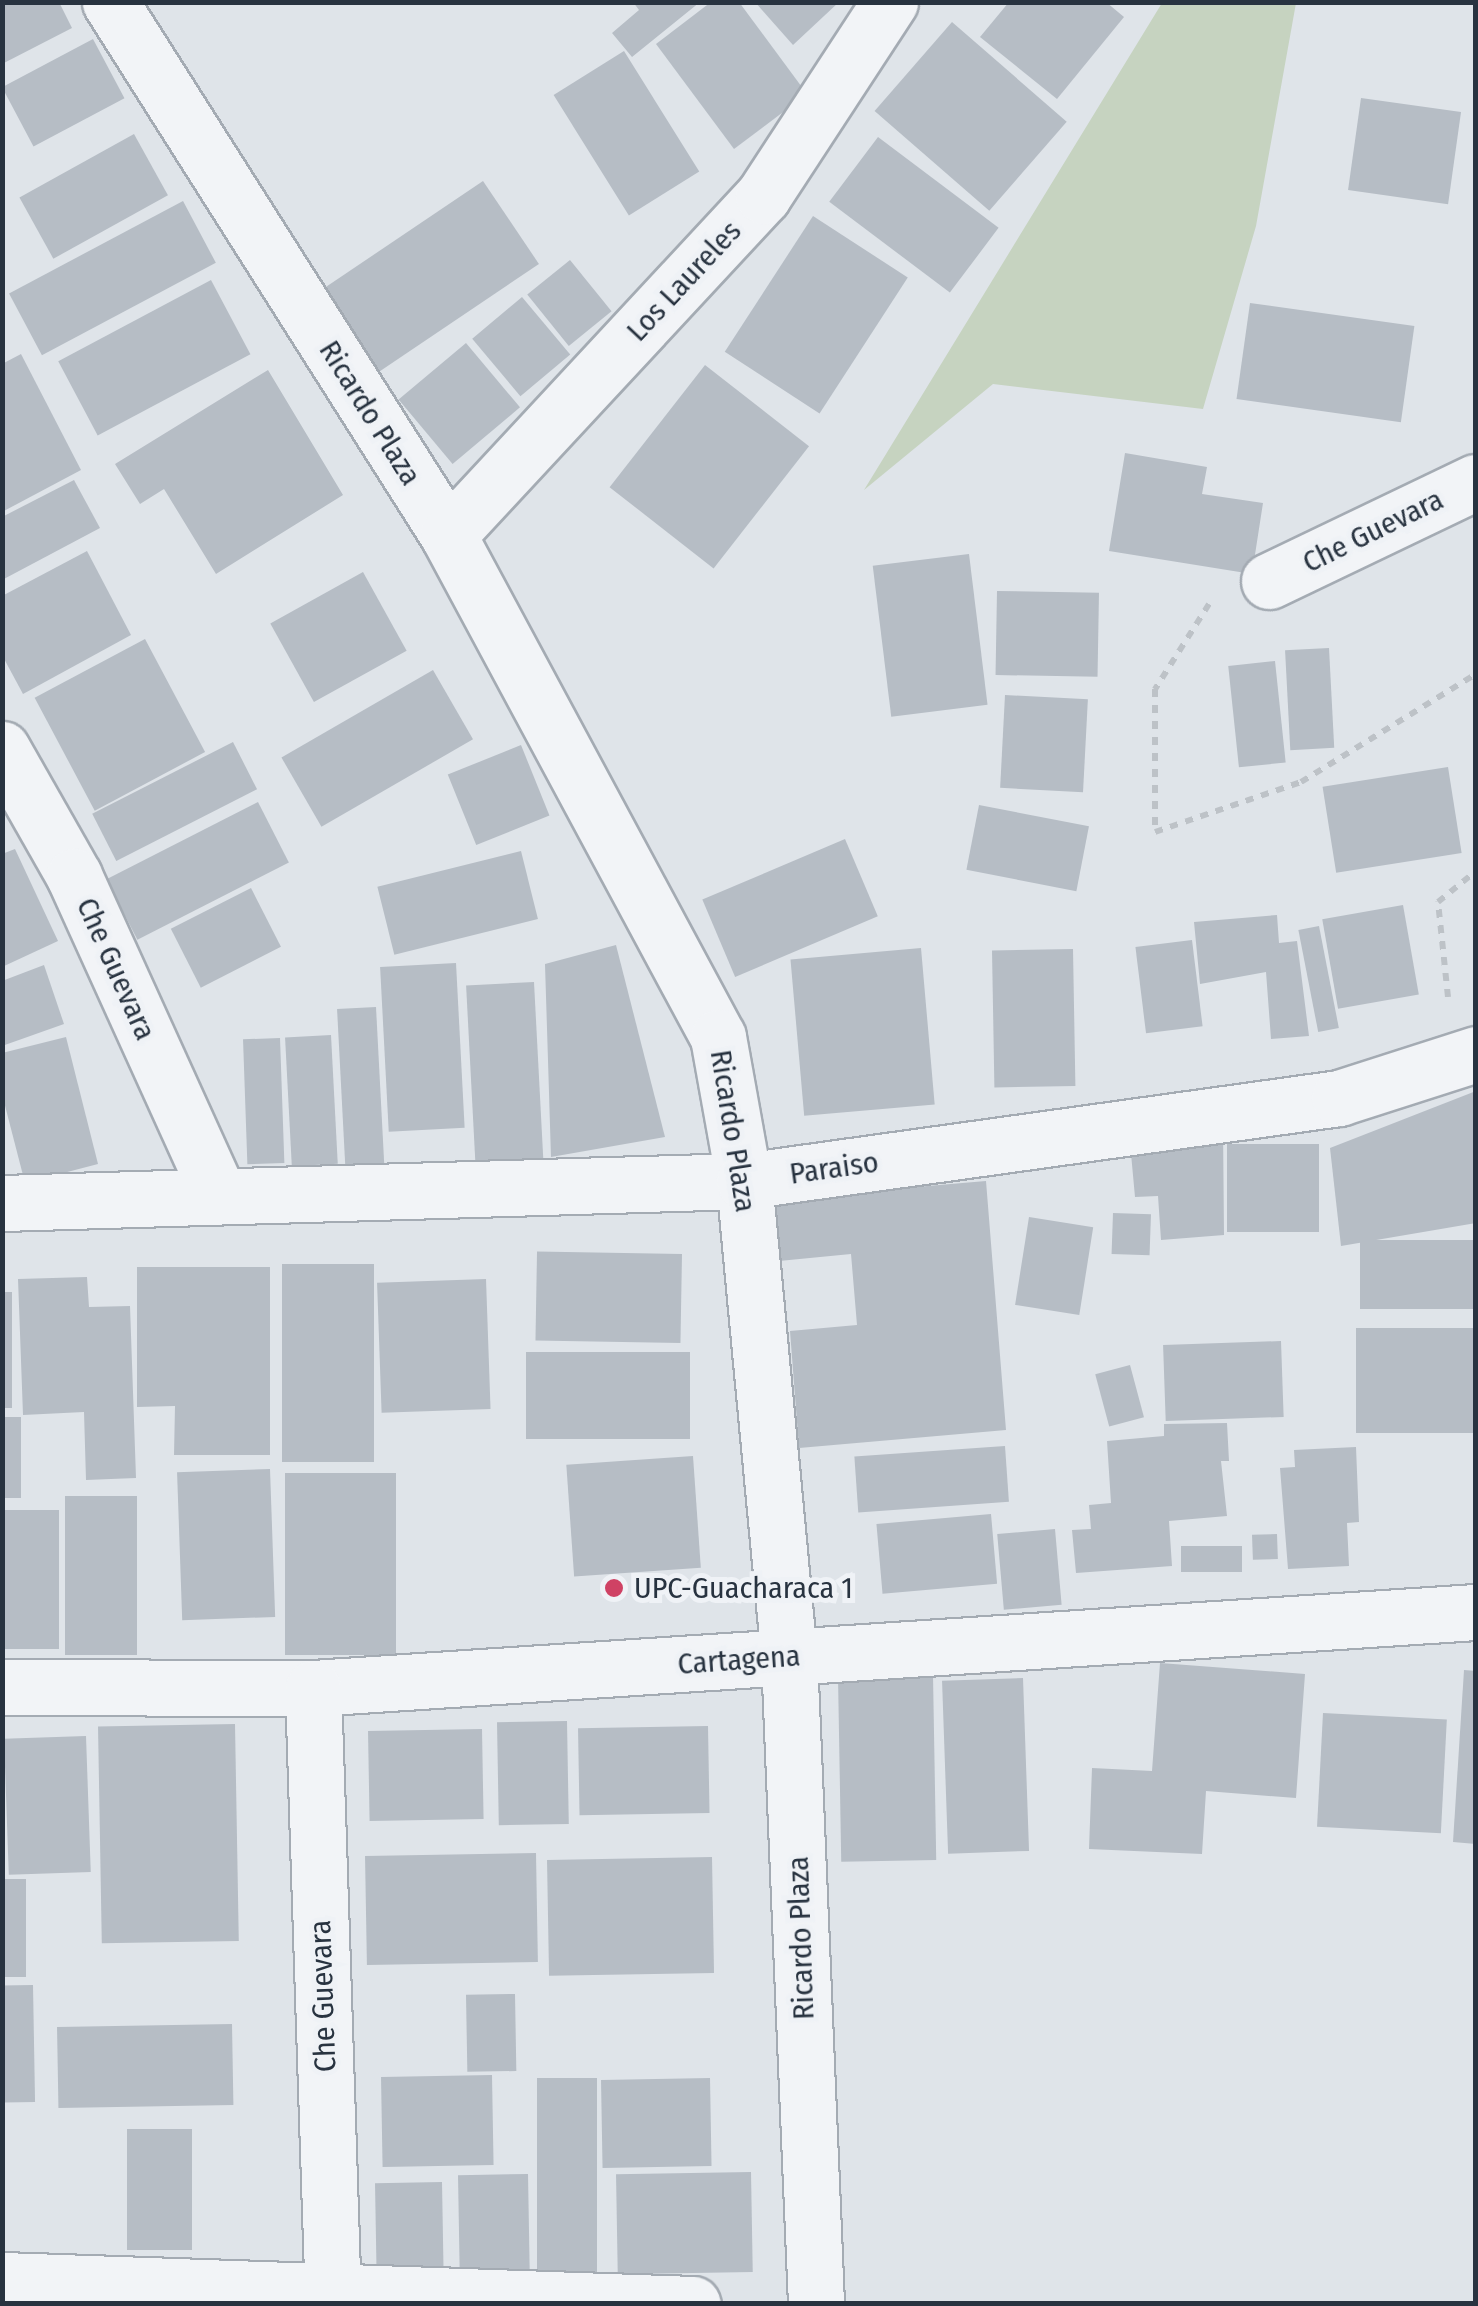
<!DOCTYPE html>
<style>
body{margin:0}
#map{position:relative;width:1478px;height:2306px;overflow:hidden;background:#dfe4e9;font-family:"Fira Sans Condensed",sans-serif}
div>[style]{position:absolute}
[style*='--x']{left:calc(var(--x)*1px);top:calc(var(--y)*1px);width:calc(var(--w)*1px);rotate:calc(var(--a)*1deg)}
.green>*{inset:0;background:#c6d3c0}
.building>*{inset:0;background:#b6bdc5;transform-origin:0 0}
.path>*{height:6px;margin-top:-3px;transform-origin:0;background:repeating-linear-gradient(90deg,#bdc2c7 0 8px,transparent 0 16px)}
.roads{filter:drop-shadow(2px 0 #a4abb3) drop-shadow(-2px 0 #a4abb3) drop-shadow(0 2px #a4abb3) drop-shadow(0 -2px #a4abb3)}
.minor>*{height:55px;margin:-27.5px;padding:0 27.5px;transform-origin:27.5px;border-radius:27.5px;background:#f2f4f7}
.dots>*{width:28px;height:28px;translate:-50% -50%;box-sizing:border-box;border:5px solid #eff2f6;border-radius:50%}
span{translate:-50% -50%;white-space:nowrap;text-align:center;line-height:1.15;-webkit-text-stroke:10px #eff2f6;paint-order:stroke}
.street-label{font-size:30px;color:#283340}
.poi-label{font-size:30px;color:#283340}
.left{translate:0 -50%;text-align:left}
.frame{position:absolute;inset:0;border:5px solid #283340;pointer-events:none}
</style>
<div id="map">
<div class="green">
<div style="clip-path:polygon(1162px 3px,1296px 3px,1256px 226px,1203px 409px,993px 384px,864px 490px)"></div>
</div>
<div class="building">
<div style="clip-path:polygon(2px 2px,59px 2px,72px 28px,2px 64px)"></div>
<div style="clip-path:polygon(633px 2px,700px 2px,632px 57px,612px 33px,639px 10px)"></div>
<div style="clip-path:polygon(711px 2px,739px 2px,807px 94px,734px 149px,656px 44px)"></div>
<div style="clip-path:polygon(755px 2px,839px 2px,793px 45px)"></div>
<div style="clip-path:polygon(1009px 2px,1106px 2px,1124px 17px,1057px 99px,980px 37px)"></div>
<div style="left:952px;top:22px;width:152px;height:118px;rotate:41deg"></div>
<div style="left:93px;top:39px;width:67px;height:103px;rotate:62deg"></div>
<div style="left:624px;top:51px;width:142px;height:83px;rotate:58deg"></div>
<div style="left:1361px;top:98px;width:101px;height:93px;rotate:8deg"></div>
<div style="left:134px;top:134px;width:70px;height:131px;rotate:61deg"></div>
<div style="left:878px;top:137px;width:151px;height:81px;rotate:37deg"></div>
<div style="left:483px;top:181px;width:100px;height:199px;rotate:56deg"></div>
<div style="left:183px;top:201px;width:70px;height:197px;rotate:62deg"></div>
<div style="left:813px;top:216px;width:113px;height:162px;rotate:33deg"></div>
<div style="left:570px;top:260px;width:66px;height:55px;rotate:51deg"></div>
<div style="left:211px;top:280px;width:84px;height:173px;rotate:62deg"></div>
<div style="left:522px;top:297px;width:75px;height:65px;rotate:50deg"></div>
<div style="left:1250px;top:303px;width:166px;height:97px;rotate:8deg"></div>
<div style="left:466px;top:343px;width:84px;height:88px;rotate:50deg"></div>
<div style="clip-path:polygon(21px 354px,81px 470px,2px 512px,2px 364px)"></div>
<div style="left:705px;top:365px;width:132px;height:155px;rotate:38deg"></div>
<div style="clip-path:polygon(268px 370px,343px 495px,216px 574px,164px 489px,140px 504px,115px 464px)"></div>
<div style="clip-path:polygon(1125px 453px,1207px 467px,1202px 494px,1263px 503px,1252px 574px,1109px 551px)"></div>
<div style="clip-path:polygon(74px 480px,100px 528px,2px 580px,2px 517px)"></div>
<div style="clip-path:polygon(87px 551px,131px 635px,23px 694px,2px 655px,2px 596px)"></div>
<div style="left:969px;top:554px;width:152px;height:97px;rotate:83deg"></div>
<div style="left:363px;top:572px;width:90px;height:106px;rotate:61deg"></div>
<div style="left:997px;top:591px;width:102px;height:84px;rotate:1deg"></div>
<div style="left:145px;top:639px;width:128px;height:125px;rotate:62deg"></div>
<div style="left:1329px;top:648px;width:100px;height:44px;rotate:87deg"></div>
<div style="left:1275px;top:661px;width:102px;height:47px;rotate:84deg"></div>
<div style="left:433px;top:670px;width:80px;height:175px;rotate:60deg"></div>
<div style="left:1005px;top:695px;width:83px;height:93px;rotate:3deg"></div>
<div style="left:233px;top:742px;width:53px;height:158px;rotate:63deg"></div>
<div style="left:521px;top:745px;width:76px;height:79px;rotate:68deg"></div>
<div style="left:1448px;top:767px;width:87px;height:127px;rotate:81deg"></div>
<div style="left:258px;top:802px;width:68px;height:170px;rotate:63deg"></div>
<div style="left:979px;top:805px;width:112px;height:66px;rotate:11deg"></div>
<div style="left:845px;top:839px;width:84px;height:155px;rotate:67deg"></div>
<div style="clip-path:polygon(15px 849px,58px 941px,2px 967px,2px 854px)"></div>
<div style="left:521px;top:851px;width:70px;height:148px;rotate:76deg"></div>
<div style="left:251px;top:888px;width:66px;height:90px;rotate:63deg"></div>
<div style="left:1403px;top:905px;width:91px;height:82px;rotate:80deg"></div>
<div style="clip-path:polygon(1277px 915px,1279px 943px,1297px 941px,1309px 1036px,1271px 1039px,1266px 972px,1200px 984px,1194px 922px)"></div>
<div style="left:1319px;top:926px;width:104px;height:21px;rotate:79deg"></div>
<div style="left:1192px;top:940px;width:87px;height:57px;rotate:83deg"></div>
<div style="clip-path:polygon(616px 945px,665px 1137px,551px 1157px,545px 964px)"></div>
<div style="left:921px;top:948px;width:157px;height:131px;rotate:85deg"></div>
<div style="left:1073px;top:949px;width:137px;height:81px;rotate:89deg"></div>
<div style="left:456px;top:963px;width:165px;height:76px;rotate:87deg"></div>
<div style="clip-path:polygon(44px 965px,64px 1024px,2px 1046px,2px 981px)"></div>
<div style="left:534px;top:982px;width:193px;height:68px;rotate:87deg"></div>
<div style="left:376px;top:1007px;width:157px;height:39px;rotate:87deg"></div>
<div style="left:331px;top:1035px;width:129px;height:46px;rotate:87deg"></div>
<div style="clip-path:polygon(66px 1037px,98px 1164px,25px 1183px,2px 1094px,2px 1053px)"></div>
<div style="left:280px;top:1038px;width:125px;height:37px;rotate:88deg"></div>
<div style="clip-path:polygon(1476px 1091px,1476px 1223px,1341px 1246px,1330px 1148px)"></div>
<div style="clip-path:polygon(1223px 1126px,1224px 1235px,1161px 1240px,1158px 1196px,1135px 1197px,1129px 1132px)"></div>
<div style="left:1319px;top:1144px;width:88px;height:92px;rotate:90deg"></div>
<div style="clip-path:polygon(986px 1181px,1006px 1430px,799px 1448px,790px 1331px,857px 1325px,851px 1254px,779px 1261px,775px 1199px)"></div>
<div style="left:1113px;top:1213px;width:38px;height:41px;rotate:2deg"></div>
<div style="left:1029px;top:1217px;width:65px;height:89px;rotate:9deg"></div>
<div style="left:1476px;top:1240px;width:69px;height:116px;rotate:90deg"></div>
<div style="left:682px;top:1254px;width:89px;height:145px;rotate:91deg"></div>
<div style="left:374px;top:1264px;width:198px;height:92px;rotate:90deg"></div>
<div style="clip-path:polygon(137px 1267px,270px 1267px,270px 1455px,174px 1455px,175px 1406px,137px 1407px)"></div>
<div style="clip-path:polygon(87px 1277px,89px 1307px,130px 1306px,136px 1478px,86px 1480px,84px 1412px,23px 1415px,18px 1279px)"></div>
<div style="left:486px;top:1279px;width:130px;height:109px;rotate:88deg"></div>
<div style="left:2px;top:1292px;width:10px;height:116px"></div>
<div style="left:1476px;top:1328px;width:105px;height:120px;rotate:90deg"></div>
<div style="left:1281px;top:1341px;width:76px;height:118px;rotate:88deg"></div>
<div style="left:526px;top:1352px;width:164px;height:87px"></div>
<div style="left:1130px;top:1365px;width:54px;height:36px;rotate:75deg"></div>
<div style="left:2px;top:1417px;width:19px;height:81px"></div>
<div style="clip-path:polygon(1227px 1423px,1229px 1461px,1221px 1461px,1227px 1516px,1169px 1521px,1172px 1566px,1076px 1573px,1072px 1530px,1091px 1529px,1089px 1505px,1111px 1503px,1107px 1441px,1164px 1436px,1164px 1424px)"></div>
<div style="left:1005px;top:1446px;width:56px;height:151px;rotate:86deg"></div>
<div style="clip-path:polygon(1356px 1447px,1359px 1522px,1347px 1523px,1349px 1566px,1288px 1569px,1280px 1468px,1295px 1467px,1294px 1450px)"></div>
<div style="left:693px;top:1456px;width:112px;height:127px;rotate:86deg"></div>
<div style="left:270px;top:1469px;width:148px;height:93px;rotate:88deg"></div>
<div style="left:285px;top:1473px;width:111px;height:182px"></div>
<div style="left:65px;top:1496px;width:72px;height:159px"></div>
<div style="left:59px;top:1510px;width:139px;height:57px;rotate:90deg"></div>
<div style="left:991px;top:1514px;width:70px;height:115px;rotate:85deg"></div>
<div style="left:1055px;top:1529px;width:76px;height:58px;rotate:85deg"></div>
<div style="left:1277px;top:1534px;width:25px;height:25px;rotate:88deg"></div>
<div style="left:1181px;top:1546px;width:61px;height:26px"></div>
<div style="clip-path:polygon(1160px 1663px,1305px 1674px,1296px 1798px,1206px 1791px,1202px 1854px,1089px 1849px,1092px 1768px,1152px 1771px)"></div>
<div style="clip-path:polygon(1464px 1670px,1476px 1671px,1476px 1844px,1453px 1842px)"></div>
<div style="left:933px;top:1675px;width:185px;height:95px;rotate:89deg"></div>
<div style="left:1023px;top:1678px;width:173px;height:81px;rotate:88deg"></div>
<div style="left:1323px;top:1713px;width:124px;height:114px;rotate:3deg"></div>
<div style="left:567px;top:1721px;width:103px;height:70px;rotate:89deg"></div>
<div style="left:235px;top:1724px;width:217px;height:137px;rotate:89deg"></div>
<div style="left:708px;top:1726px;width:87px;height:130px;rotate:89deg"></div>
<div style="left:482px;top:1729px;width:90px;height:114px;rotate:89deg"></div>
<div style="left:86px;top:1736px;width:136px;height:82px;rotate:88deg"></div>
<div style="left:536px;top:1853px;width:109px;height:171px;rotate:89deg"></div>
<div style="left:712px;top:1857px;width:116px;height:165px;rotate:89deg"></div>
<div style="left:2px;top:1879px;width:24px;height:98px"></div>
<div style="left:33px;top:1985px;width:117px;height:31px;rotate:89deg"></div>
<div style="left:515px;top:1994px;width:77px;height:49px;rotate:89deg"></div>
<div style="left:232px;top:2024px;width:81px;height:175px;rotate:89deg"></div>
<div style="left:492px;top:2075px;width:90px;height:111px;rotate:89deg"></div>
<div style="left:537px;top:2078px;width:60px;height:201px"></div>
<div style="left:710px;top:2078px;width:88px;height:109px;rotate:89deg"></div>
<div style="left:192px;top:2129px;width:121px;height:65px;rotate:90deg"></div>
<div style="left:751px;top:2172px;width:100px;height:135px;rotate:89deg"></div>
<div style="left:528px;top:2174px;width:106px;height:70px;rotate:89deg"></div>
<div style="left:442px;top:2182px;width:86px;height:67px;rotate:89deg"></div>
</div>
<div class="path">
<div style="--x:1209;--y:604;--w:101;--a:122.4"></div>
<div style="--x:1155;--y:689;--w:143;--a:90"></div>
<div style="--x:1155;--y:832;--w:154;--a:-18.9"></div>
<div style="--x:1301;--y:782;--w:206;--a:-31.7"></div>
<div style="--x:1448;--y:997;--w:96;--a:-96"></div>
<div style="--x:1438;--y:902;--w:49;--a:-39.2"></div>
</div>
<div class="roads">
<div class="minor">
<div style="--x:110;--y:2;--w:631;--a:57.62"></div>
<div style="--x:448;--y:535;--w:570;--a:61.73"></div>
<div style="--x:718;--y:1037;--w:146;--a:79.8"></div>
<div style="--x:744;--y:1181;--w:478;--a:84.6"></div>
<div style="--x:789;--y:1657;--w:648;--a:87.61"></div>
<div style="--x:448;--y:535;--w:463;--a:-47.1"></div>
<div style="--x:763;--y:196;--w:232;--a:-56.8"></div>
<div style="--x:1269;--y:581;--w:229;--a:-25.6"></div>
<div style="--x:2;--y:749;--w:146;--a:60.4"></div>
<div style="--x:74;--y:876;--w:349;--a:65.6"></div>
<div style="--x:2;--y:1203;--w:742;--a:-1.7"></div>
<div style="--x:744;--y:1181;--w:601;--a:-7.94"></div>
<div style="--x:1339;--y:1098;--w:144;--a:-17.8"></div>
<div style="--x:2;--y:1687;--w:311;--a:0.2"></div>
<div style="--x:313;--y:1688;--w:1165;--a:-3.74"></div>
<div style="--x:313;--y:1688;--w:616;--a:88.14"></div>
<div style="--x:2;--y:2280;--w:691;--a:1.99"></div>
</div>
</div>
<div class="dots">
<div style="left:614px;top:1588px;background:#cf4264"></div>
</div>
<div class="street-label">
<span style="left:684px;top:281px;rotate:-47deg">Los Laureles</span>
<span style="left:370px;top:413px;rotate:58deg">Ricardo Plaza</span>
<span style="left:1373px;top:531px;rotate:-26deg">Che Guevara</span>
<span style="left:116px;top:969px;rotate:66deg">Che Guevara</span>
<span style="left:733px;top:1131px;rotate:81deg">Ricardo Plaza</span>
<span style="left:834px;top:1168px;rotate:-8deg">Paraiso</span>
<span style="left:739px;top:1660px;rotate:-4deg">Cartagena</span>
<span style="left:801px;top:1938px;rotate:-92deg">Ricardo Plaza</span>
<span style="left:323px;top:1996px;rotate:-92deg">Che Guevara</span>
</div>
<div class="poi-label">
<span class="left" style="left:634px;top:1588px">UPC-Guacharaca 1</span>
</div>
<div class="frame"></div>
</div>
